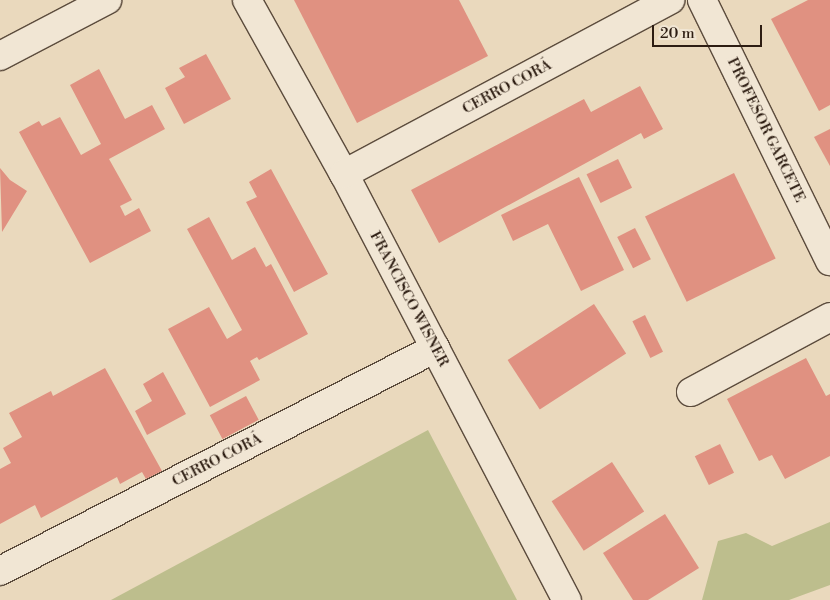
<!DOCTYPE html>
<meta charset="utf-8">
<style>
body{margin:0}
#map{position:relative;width:830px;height:600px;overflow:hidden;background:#ead9bd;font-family:"Libre Bodoni",serif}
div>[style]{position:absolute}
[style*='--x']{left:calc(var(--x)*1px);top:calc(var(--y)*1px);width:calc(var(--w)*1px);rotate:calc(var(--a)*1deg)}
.green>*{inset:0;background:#bdbe8d}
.building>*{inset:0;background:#e09181;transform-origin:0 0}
.roads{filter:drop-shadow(1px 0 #5c4c3d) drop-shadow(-1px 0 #5c4c3d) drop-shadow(0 1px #5c4c3d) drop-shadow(0 -1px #5c4c3d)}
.minor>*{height:28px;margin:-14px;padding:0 14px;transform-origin:14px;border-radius:14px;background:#f1e6d4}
span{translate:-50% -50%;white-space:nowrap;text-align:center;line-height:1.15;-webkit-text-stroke:4px #f1e6d4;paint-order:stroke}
.street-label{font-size:15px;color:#2d1d12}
.scale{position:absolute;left:652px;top:25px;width:110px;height:22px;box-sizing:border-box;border:2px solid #2d1d12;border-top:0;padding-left:6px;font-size:15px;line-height:18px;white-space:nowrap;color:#2d1d12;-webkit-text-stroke:4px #f1e6d4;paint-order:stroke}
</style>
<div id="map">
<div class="green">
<div style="clip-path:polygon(428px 430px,517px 600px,111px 600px)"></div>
<div style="clip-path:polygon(830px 522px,830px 585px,789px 600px,702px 600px,718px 541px,746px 533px,772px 546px)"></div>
</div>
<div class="building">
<div style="clip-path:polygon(294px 0,459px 0,488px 56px,357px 123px)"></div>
<div style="clip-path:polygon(808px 0,830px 0,830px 105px,819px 111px,771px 19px)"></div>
<div style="clip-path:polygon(206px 54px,231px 99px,184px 124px,165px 88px,185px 77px,179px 68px)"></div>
<div style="clip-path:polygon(99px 69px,125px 119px,152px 105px,165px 129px,109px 159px,132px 200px,120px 206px,125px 216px,139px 208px,151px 231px,90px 263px,19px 132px,39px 121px,42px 126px,60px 117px,81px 155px,101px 144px,70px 85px)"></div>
<div style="clip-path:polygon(640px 86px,663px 129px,644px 139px,641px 133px,439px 243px,411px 190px,584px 99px,591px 112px)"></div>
<div style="clip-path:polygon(830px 129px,830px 166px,814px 137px)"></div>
<div style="left:618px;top:159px;width:32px;height:35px;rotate:64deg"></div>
<div style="clip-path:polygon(0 168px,10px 180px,27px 191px,2px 232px)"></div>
<div style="clip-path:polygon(271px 169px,328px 274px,294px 292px,246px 202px,257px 197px,249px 182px)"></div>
<div style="left:734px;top:173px;width:95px;height:99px;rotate:64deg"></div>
<div style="clip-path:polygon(579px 177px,624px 270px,581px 291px,548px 224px,513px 241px,501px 215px)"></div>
<div style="clip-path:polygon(209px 217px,232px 260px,255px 247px,266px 267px,271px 264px,308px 334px,259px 360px,257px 357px,250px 361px,260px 380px,210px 407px,168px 329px,209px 307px,227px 339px,242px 330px,187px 229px)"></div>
<div style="left:635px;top:228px;width:35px;height:20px;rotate:63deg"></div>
<div style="left:594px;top:304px;width:59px;height:103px;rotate:57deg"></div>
<div style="left:645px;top:315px;width:41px;height:14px;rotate:64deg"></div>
<div style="clip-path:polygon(806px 358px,826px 396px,830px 394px,830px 456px,785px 479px,772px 455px,759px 461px,727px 399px)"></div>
<div style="clip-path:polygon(105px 368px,162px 471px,146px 479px,142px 472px,120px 484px,117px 477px,41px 518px,35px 505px,0 524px,0 469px,11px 463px,3px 448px,22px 437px,9px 413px,51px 391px,53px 396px)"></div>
<div style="clip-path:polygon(163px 372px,186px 414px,147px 435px,135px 411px,152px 401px,143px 384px)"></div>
<div style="left:246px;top:396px;width:27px;height:41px;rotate:62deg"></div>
<div style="left:720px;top:444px;width:32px;height:28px;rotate:64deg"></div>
<div style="left:612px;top:462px;width:59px;height:72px;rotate:57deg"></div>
<div style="clip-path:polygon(665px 514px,699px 568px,648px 600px,633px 600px,603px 553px)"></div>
</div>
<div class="roads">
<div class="minor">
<div style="--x:247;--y:0;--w:199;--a:60.9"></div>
<div style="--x:344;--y:174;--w:481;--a:62.4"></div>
<div style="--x:702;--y:0;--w:291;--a:63.9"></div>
<div style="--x:0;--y:56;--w:121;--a:-27.6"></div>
<div style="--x:344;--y:174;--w:370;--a:-28.1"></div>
<div style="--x:691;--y:392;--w:158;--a:-28.3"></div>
<div style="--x:0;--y:571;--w:489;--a:-27.1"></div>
</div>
</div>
<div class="street-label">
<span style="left:507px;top:87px;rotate:-28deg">CERRO CORÁ</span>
<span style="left:766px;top:130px;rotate:64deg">PROFESOR GARCETE</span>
<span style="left:409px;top:299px;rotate:62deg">FRANCISCO WISNER</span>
<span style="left:217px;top:460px;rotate:-27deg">CERRO CORÁ</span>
</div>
<div class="scale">20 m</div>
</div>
